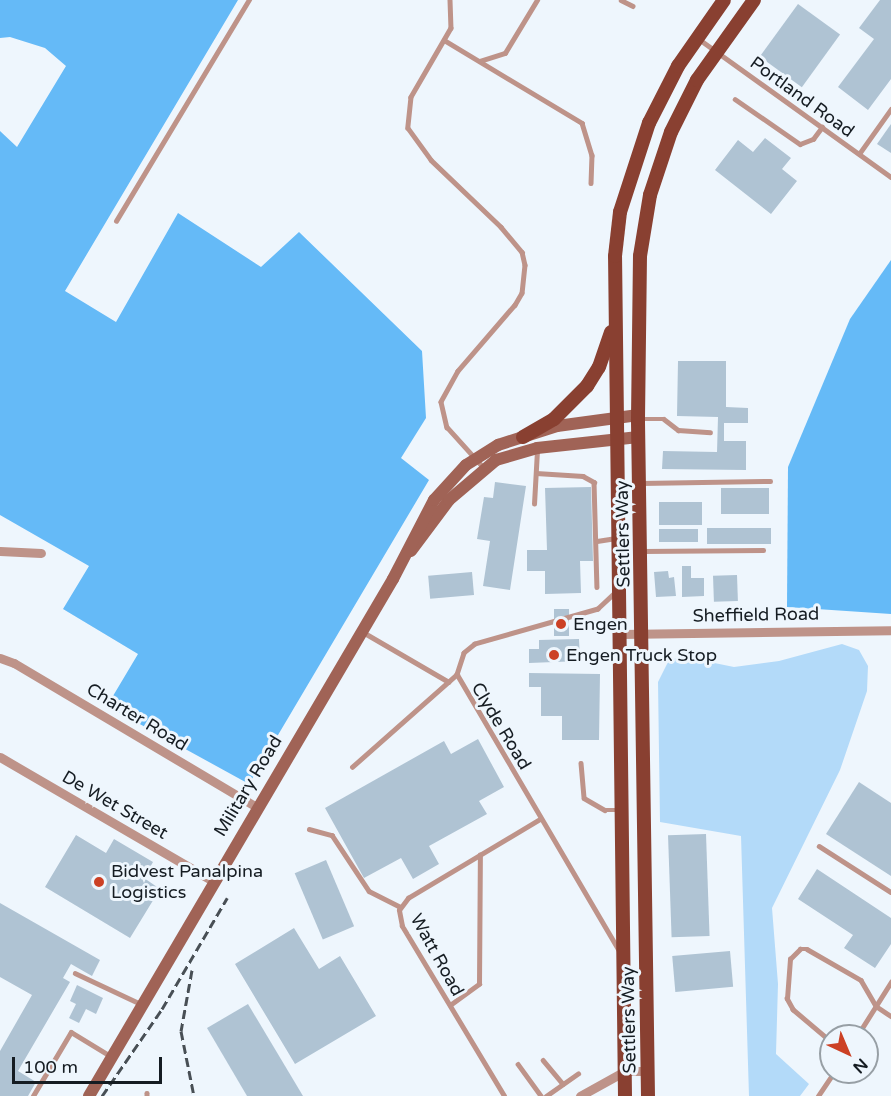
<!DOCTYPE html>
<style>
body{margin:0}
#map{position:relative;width:891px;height:1096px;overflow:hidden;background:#eef6fd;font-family:"Varela Round",sans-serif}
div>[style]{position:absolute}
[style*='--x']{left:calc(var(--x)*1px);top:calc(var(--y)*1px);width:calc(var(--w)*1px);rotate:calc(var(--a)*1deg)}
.green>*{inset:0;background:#b3daf9}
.forest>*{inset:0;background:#65baf7}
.building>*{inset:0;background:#afc3d3;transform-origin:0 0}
.lane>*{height:4.5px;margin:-2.25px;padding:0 2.25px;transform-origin:2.25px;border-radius:2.25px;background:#be9389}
.street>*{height:9px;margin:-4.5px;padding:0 4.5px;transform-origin:4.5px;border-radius:4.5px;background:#be9389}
.secondary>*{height:12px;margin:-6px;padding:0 6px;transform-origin:6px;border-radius:6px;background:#a06356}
.primary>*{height:14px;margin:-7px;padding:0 7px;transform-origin:7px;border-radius:7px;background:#894031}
.rail>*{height:3px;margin-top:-1.5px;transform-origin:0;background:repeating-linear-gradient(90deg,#484f55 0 9px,transparent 0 13.5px)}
.dots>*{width:16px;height:16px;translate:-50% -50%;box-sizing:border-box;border:3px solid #eef6fd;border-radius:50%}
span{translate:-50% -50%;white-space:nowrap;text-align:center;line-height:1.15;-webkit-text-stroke:6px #eef6fd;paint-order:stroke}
.street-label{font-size:18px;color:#151c22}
.poi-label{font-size:18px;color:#151c22}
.left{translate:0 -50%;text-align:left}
.north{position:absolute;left:819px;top:1024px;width:60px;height:60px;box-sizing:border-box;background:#eef6fd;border:2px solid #979fa5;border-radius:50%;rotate:136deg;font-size:16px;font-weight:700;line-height:24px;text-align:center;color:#151c22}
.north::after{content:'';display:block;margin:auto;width:21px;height:27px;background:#cc4125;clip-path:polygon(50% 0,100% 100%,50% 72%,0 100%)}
.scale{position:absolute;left:12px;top:1057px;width:150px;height:27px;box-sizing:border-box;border:3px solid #151c22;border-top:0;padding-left:8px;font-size:18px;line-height:21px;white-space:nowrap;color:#151c22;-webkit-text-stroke:4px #eef6fd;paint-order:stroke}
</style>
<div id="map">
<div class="green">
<div style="clip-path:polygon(842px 644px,859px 650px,868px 666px,867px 691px,840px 770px,772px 908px,778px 984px,776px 1054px,809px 1084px,800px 1096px,749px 1096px,741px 836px,660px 822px,658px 682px,668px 662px,680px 656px,734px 667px,779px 661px)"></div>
</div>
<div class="forest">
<div style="clip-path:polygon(0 0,238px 0,65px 291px,116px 322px,178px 213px,261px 267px,299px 232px,422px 351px,426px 418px,401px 458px,429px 480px,249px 784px,107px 706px,138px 654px,63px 609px,89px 566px,0 515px,0 131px,17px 147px,66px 66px,45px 48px,10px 37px,0 38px)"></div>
<div style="clip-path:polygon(891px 260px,891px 614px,787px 607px,788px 467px,850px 319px)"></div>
</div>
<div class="building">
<div style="clip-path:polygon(880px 0,891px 0,891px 79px,868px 110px,838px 87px,874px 39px,859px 28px)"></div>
<div style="left:798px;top:4px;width:52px;height:65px;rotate:36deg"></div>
<div style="clip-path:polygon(891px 124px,891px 153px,877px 144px)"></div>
<div style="clip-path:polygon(765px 138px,791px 158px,782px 169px,797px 181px,771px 214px,715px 170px,738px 140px,753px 152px)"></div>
<div style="clip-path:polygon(678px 361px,726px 361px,726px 407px,748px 408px,748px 423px,724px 423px,724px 441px,746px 441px,746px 470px,662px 469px,663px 451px,717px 452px,718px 417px,677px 416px)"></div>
<div style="clip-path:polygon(495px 482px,526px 486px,510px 590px,483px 586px,490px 541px,477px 539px,484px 497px,493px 498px)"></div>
<div style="clip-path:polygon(591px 487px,593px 561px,580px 561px,581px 593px,545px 594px,545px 571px,527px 571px,527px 550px,547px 550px,545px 488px)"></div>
<div style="left:721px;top:488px;width:48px;height:26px"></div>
<div style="left:659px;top:502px;width:43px;height:23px"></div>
<div style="left:707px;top:528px;width:64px;height:16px"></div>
<div style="left:659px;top:529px;width:39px;height:13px"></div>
<div style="clip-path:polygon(682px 566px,691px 566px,691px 578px,704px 578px,704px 596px,682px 597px)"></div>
<div style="clip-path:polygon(668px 571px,669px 578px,674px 577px,676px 596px,656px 597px,654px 572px)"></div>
<div style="left:472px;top:572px;width:23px;height:44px;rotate:85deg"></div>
<div style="left:737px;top:575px;width:26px;height:24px;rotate:88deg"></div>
<div style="left:569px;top:609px;width:27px;height:15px;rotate:90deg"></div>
<div style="clip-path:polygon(579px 639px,580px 661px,529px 663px,529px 649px,539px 649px,539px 640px)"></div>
<div style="clip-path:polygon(529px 673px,600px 674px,599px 740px,562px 740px,562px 716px,541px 716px,541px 687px,529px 687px)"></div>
<div style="clip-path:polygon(478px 739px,504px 787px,479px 801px,487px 814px,429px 846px,439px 864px,413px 879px,401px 858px,364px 878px,325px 808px,444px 741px,451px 754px)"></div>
<div style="clip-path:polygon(859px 782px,891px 803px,891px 876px,826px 834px)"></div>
<div style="left:706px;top:834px;width:102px;height:38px;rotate:88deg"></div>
<div style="clip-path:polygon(76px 835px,106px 853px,114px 839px,153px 862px,144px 878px,160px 889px,130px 938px,45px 887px)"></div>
<div style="left:326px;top:860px;width:72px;height:34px;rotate:67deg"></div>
<div style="clip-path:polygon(817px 869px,891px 918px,891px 944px,875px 968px,844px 948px,853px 935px,798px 899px)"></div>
<div style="clip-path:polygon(0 903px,100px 960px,92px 976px,71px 964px,63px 978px,70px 982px,18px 1071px,36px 1082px,28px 1096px,0 1096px,0 1051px,32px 995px,0 977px)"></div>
<div style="clip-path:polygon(294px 928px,319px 969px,340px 956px,376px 1016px,295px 1064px,235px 964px)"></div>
<div style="left:730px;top:951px;width:36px;height:58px;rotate:85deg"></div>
<div style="clip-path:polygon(77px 985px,103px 998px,96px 1014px,86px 1009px,79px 1023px,69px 1018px,76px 1004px,70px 1001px)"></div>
<div style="clip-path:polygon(248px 1004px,303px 1096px,247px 1096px,207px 1028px)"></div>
</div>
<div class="lane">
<div style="--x:450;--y:0;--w:28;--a:88"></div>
<div style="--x:451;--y:28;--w:80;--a:120.1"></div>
<div style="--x:411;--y:97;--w:31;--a:96"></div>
<div style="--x:408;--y:128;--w:39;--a:54"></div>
<div style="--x:431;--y:160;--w:97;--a:43.7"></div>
<div style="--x:501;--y:227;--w:33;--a:50"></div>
<div style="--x:522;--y:252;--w:13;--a:77"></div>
<div style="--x:525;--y:265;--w:28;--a:96"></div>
<div style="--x:522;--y:293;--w:14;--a:120"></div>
<div style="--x:515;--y:305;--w:87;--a:130.8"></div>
<div style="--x:458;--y:371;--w:35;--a:119"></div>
<div style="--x:441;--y:402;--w:26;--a:77"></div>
<div style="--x:447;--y:427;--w:55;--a:47.9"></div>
<div style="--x:621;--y:0;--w:13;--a:27"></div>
<div style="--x:699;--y:39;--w:236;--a:35.7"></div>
<div style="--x:444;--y:40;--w:161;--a:31"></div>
<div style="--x:582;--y:123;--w:34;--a:73"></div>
<div style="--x:592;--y:155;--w:28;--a:92"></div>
<div style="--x:480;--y:61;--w:26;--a:-18"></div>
<div style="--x:505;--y:53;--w:62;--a:-58.9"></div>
<div style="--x:735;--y:99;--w:79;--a:34.7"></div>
<div style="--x:800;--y:144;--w:14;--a:-21"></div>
<div style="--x:813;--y:139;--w:15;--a:-53"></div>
<div style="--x:859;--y:154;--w:55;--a:-54.6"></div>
<div style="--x:116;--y:221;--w:258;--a:-59"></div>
<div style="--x:641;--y:419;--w:23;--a:0"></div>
<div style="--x:664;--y:419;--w:18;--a:38"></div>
<div style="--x:678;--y:430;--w:32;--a:4"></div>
<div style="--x:536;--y:473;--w:47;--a:3.7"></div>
<div style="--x:583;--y:476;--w:13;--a:29"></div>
<div style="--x:594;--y:482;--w:105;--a:88.4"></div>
<div style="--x:641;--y:483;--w:129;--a:-0.9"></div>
<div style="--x:534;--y:504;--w:54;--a:-86.8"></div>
<div style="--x:597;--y:541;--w:19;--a:-9"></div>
<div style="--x:643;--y:551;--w:120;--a:-0.5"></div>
<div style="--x:616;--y:592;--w:25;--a:137"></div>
<div style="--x:598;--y:609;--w:128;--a:164.1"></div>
<div style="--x:475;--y:644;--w:14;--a:141"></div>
<div style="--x:464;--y:653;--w:22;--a:108"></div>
<div style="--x:457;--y:674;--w:320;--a:59.6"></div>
<div style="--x:363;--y:632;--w:99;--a:30.2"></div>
<div style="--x:581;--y:763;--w:35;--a:85"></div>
<div style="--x:584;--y:798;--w:24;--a:30"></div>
<div style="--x:605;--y:810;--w:15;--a:0"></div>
<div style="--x:352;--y:767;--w:140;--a:-41.5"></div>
<div style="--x:309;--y:829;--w:24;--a:15"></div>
<div style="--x:332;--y:835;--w:67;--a:56.5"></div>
<div style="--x:369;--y:891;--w:35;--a:27"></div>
<div style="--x:819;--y:846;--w:85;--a:32.6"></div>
<div style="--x:75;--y:973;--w:73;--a:25.2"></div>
<div style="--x:450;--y:1005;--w:36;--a:-36"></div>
<div style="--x:479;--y:984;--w:129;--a:-89.6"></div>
<div style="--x:857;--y:1036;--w:64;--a:-57.8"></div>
<div style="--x:831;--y:1042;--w:50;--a:-139.9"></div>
<div style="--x:793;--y:1010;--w:13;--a:-119"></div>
<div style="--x:787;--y:999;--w:40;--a:-85.7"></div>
<div style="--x:790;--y:959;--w:14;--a:-45"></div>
<div style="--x:800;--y:949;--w:7;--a:0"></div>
<div style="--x:807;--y:949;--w:62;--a:29.9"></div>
<div style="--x:861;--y:980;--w:30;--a:60"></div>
<div style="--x:876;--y:1006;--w:18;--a:34"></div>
<div style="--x:543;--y:1060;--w:31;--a:50"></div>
<div style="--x:518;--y:1064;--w:39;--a:54"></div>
<div style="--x:147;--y:1093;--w:3;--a:90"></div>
<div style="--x:33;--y:1096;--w:74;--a:-59.3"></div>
<div style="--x:71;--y:1032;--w:48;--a:31.4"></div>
<div style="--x:504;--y:1096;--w:198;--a:-121"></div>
<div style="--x:402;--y:926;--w:16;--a:-101"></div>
<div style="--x:399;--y:910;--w:15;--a:-53"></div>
<div style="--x:408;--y:898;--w:154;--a:-30.9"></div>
<div style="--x:546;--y:1096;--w:39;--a:-35"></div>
<div style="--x:818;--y:1096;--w:29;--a:-56"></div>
</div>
<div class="street">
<div style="--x:0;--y:551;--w:41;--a:2.8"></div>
<div style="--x:621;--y:634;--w:270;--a:-0.8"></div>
<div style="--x:0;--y:658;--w:15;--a:20"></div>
<div style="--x:14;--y:663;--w:282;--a:30.7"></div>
<div style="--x:0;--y:757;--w:246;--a:30.2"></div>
<div style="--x:580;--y:1096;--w:51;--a:-29.1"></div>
<div style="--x:625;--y:1071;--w:23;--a:0"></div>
</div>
<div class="secondary">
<div style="--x:411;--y:551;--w:64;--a:-53.3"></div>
<div style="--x:449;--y:500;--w:62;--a:-40.4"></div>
<div style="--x:496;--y:460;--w:43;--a:-16.3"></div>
<div style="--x:537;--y:448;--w:102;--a:-6.2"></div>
<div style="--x:89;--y:1096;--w:600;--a:-59.54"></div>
<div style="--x:393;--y:579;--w:89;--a:-62.6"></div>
<div style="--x:434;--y:500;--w:47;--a:-47.6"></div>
<div style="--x:466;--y:465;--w:38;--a:-32"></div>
<div style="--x:498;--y:445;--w:62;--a:-17.9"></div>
<div style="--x:557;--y:426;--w:82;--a:-7.7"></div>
</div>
<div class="primary">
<div style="--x:523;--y:437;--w:36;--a:-30"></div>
<div style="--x:554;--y:419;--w:47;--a:-45"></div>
<div style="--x:587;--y:386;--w:22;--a:-58"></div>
<div style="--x:599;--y:367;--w:37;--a:-71"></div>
<div style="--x:625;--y:1096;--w:840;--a:-90.68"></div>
<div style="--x:615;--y:256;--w:44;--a:-83.5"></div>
<div style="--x:620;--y:212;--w:94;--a:-72"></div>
<div style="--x:649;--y:123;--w:64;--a:-63"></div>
<div style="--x:678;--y:66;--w:80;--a:-55.1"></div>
<div style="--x:648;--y:1096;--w:677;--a:-90.85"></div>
<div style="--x:638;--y:419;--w:163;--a:-89.3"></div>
<div style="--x:640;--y:256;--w:62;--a:-80.7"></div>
<div style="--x:650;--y:195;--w:66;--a:-71.6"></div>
<div style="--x:671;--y:132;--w:58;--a:-63.4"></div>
<div style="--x:697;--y:80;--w:98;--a:-54.5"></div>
</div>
<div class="rail">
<div style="--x:192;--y:970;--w:62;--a:100.2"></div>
<div style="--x:181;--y:1031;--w:66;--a:78.7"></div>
<div style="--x:102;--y:1096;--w:106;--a:-55.4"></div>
<div style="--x:162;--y:1009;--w:129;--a:-59.6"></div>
</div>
<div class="dots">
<div style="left:561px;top:624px;background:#cc4125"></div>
<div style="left:554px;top:655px;background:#cc4125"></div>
<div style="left:99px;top:882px;background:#cc4125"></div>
</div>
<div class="street-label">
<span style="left:802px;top:97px;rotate:36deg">Portland Road</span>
<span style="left:623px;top:534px;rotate:-91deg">Settlers Way</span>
<span style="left:756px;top:615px;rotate:-1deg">Sheffield Road</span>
<span style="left:137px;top:717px;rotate:31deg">Charter Road</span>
<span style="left:501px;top:726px;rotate:59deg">Clyde Road</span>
<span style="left:248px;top:786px;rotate:-59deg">Military Road</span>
<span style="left:115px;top:805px;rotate:30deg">De Wet Street</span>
<span style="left:437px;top:955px;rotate:61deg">Watt Road</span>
<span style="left:629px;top:1020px;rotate:-91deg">Settlers Way</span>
</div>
<div class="poi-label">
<span class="left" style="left:573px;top:624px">Engen</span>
<span class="left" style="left:566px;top:655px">Engen Truck Stop</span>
<span class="left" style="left:111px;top:882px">Bidvest Panalpina<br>Logistics</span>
</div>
<div class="north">N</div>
<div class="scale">100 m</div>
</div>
